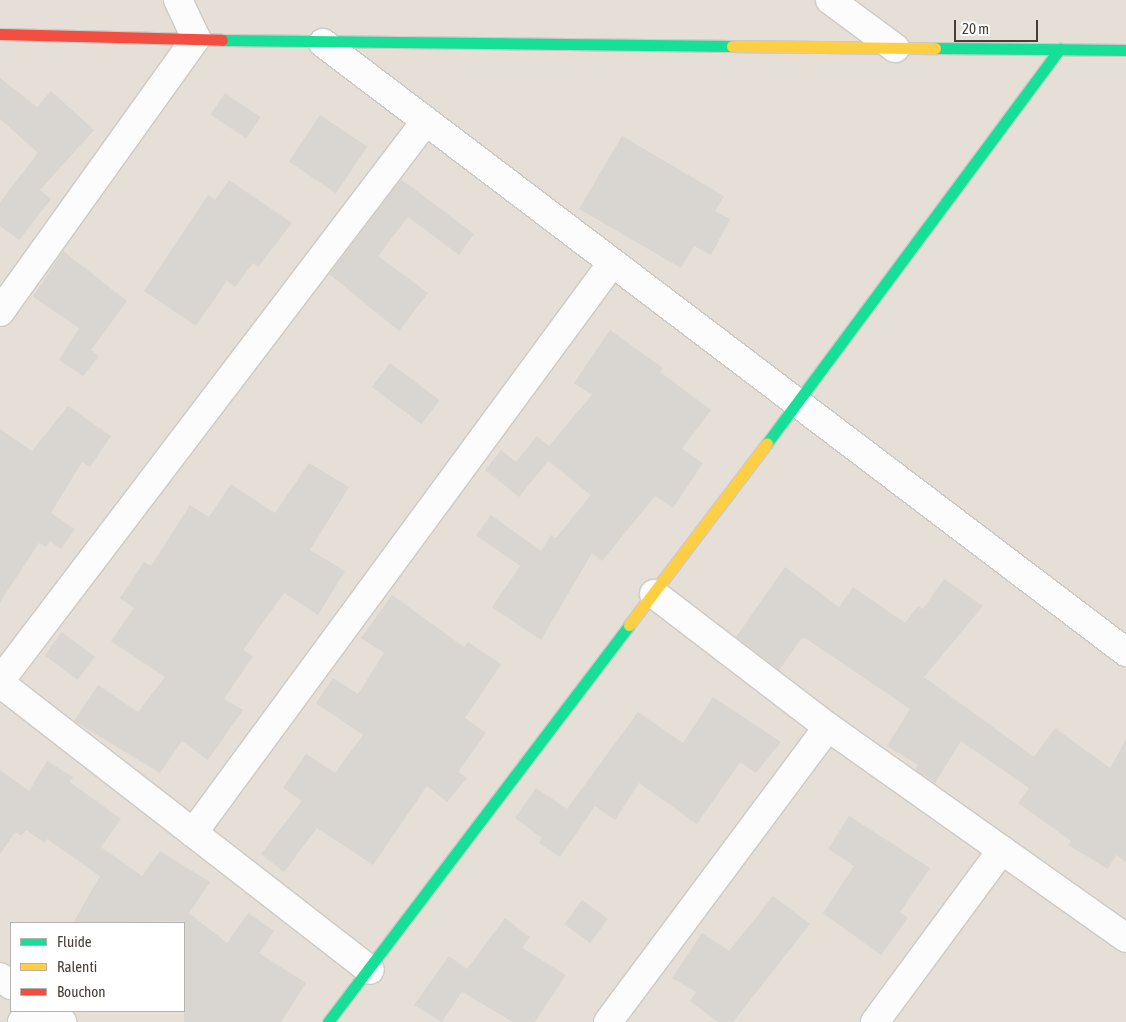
<!DOCTYPE html>
<style>
body{margin:0}
#map{position:relative;width:1126px;height:1022px;overflow:hidden;background:#f1eeea;font-family:"Asap Condensed",sans-serif}
div>[style]{position:absolute}
[style*='--x']{left:calc(var(--x)*1px);top:calc(var(--y)*1px);width:calc(var(--w)*1px);rotate:calc(var(--a)*1deg)}
.residential>*{inset:0;background:#e5dfd7}
.building>*{inset:0;background:#d9d5d1;transform-origin:0 0}
.roads{filter:drop-shadow(1px 0 #cdcac6) drop-shadow(-1px 0 #cdcac6) drop-shadow(0 1px #cdcac6) drop-shadow(0 -1px #cdcac6)}
.street>*{height:28px;margin:-14px;padding:0 14px;transform-origin:14px;border-radius:14px;background:#fdfcfc}
.fast>*{height:11px;margin:-5.5px;padding:0 5.5px;transform-origin:5.5px;border-radius:5.5px;background:#16e098}
.slow>*{height:11px;margin:-5.5px;padding:0 5.5px;transform-origin:5.5px;border-radius:5.5px;background:#ffcf43}
.jam>*{height:11px;margin:-5.5px;padding:0 5.5px;transform-origin:5.5px;border-radius:5.5px;background:#f24e42}
span{translate:-50% -50%;white-space:nowrap;text-align:center;line-height:1.15;-webkit-text-stroke:4.5px #fff;paint-order:stroke}
.legend{position:absolute;left:10px;top:922px;width:175px;height:90px;box-sizing:border-box;background:#fff;border:1px solid #b5b2af;margin:0;padding:6px 9px;list-style:none;font-size:15px;color:#473f36}
.legend li{display:flex;align-items:center;gap:10px;height:25px}
.legend b{width:25px;border:1px solid #b5b2af}
.scale{position:absolute;left:954px;top:20px;width:84px;height:22px;box-sizing:border-box;border:2px solid #473f36;border-top:0;padding-left:6px;font-size:15px;line-height:18px;white-space:nowrap;color:#473f36;-webkit-text-stroke:4px #fff;paint-order:stroke}
</style>
<div id="map">
<div class="residential">
<div style="clip-path:polygon(evenodd,0 0,1126px 0,1126px 1022px,0 1022px,0 0,11px 923px,184px 923px,184px 1011px,11px 1011px,11px 923px)"></div>
</div>
<div class="building">
<div style="clip-path:polygon(0 78px,37px 107px,51px 91px,94px 130px,40px 190px,51px 199px,19px 240px,0 226px,0 202px,38px 153px,0 119px)"></div>
<div style="left:225px;top:93px;width:43px;height:26px;rotate:34deg"></div>
<div style="left:320px;top:115px;width:57px;height:56px;rotate:34deg"></div>
<div style="clip-path:polygon(622px 136px,724px 196px,715px 211px,730px 219px,711px 255px,694px 246px,681px 268px,579px 209px)"></div>
<div style="clip-path:polygon(401px 179px,474px 234px,459px 255px,408px 217px,378px 256px,428px 293px,399px 331px,329px 274px)"></div>
<div style="clip-path:polygon(229px 180px,292px 223px,258px 267px,253px 263px,235px 287px,227px 281px,196px 326px,144px 291px,208px 195px,215px 200px)"></div>
<div style="clip-path:polygon(63px 251px,127px 301px,91px 350px,99px 356px,83px 376px,59px 360px,79px 328px,33px 297px)"></div>
<div style="clip-path:polygon(610px 330px,663px 368px,660px 372px,711px 410px,682px 449px,703px 463px,673px 508px,655px 496px,602px 561px,592px 553px,541px 640px,492px 607px,520px 566px,476px 535px,491px 515px,541px 551px,551px 535px,556px 538px,591px 495px,548px 461px,519px 497px,485px 470px,501px 450px,516px 462px,537px 436px,549px 446px,592px 395px,574px 383px)"></div>
<div style="left:390px;top:363px;width:62px;height:30px;rotate:37deg"></div>
<div style="clip-path:polygon(68px 406px,111px 436px,90px 467px,82px 462px,51px 513px,75px 529px,61px 549px,50px 541px,46px 547px,39px 543px,0 602px,0 429px,32px 451px)"></div>
<div style="clip-path:polygon(309px 463px,349px 487px,310px 550px,345px 571px,318px 615px,284px 593px,243px 650px,253px 656px,224px 699px,243px 710px,208px 760px,182px 741px,160px 773px,74px 721px,98px 685px,138px 712px,165px 677px,111px 641px,134px 608px,120px 598px,144px 562px,151px 566px,190px 505px,209px 517px,231px 484px,275px 513px)"></div>
<div style="clip-path:polygon(785px 567px,839px 607px,853px 587px,905px 623px,918px 606px,923px 609px,944px 579px,983px 606px,924px 677px,1034px 757px,1055px 728px,1110px 768px,1126px 740px,1126px 862px,1116px 855px,1108px 869px,1068px 845px,1071px 841px,1018px 803px,1029px 788px,961px 741px,935px 783px,925px 776px,915px 770px,918px 765px,887px 746px,910px 709px,805px 638px,802px 638px,779px 670px,736px 637px)"></div>
<div style="clip-path:polygon(392px 595px,464px 647px,468px 642px,501px 664px,465px 718px,486px 733px,458px 772px,467px 778px,447px 802px,427px 786px,373px 865px,317px 828px,284px 872px,261px 854px,302px 801px,283px 788px,306px 754px,335px 773px,363px 735px,316px 703px,333px 678px,358px 694px,384px 653px,361px 638px)"></div>
<div style="left:62px;top:632px;width:41px;height:29px;rotate:37deg"></div>
<div style="clip-path:polygon(713px 697px,781px 742px,756px 773px,740px 762px,697px 824px,639px 783px,615px 820px,595px 806px,560px 857px,539px 843px,542px 838px,515px 818px,536px 788px,567px 809px,638px 712px,683px 743px)"></div>
<div style="clip-path:polygon(47px 761px,73px 777px,70px 782px,121px 819px,101px 847px,142px 876px,160px 851px,210px 882px,189px 913px,227px 943px,248px 913px,274px 931px,259px 953px,306px 983px,281px 1022px,184px 1022px,184px 921px,73px 923px,100px 876px,47px 839px,45px 843px,26px 830px,21px 836px,15px 832px,0 854px,0 770px,29px 791px)"></div>
<div style="clip-path:polygon(849px 816px,930px 868px,900px 912px,908px 918px,881px 955px,823px 913px,854px 866px,828px 849px)"></div>
<div style="clip-path:polygon(773px 896px,810px 924px,733px 1022px,718px 1022px,690px 1001px,696px 992px,672px 978px,702px 933px,729px 951px)"></div>
<div style="left:582px;top:900px;width:32px;height:30px;rotate:36deg"></div>
<div style="clip-path:polygon(505px 918px,530px 937px,522px 948px,566px 975px,535px 1022px,513px 1022px,462px 992px,442px 1022px,414px 1005px,449px 956px,467px 969px)"></div>
</div>
<div class="roads">
<div class="street">
<div style="--x:830;--y:0;--w:81;--a:36.4"></div>
<div style="--x:323;--y:43;--w:1008;--a:37.18"></div>
<div style="--x:0;--y:312;--w:337;--a:-54.4"></div>
<div style="--x:196;--y:38;--w:42;--a:-115.3"></div>
<div style="--x:654;--y:594;--w:219;--a:37.4"></div>
<div style="--x:828;--y:727;--w:365;--a:35.3"></div>
<div style="--x:0;--y:681;--w:702;--a:-52.75"></div>
<div style="--x:0;--y:683;--w:468;--a:37.8"></div>
<div style="--x:193;--y:833;--w:707;--a:-53.68"></div>
<div style="--x:0;--y:977;--w:14;--a:36"></div>
<div style="--x:47;--y:1011;--w:19;--a:36"></div>
<div style="--x:22;--y:1022;--w:14;--a:-54"></div>
<div style="--x:608;--y:1022;--w:368;--a:-53.3"></div>
<div style="--x:875;--y:1022;--w:214;--a:-53.6"></div>
</div>
<div class="fast">
<div style="--x:222;--y:40;--w:510;--a:0.67"></div>
<div style="--x:935;--y:48;--w:191;--a:0.6"></div>
<div style="--x:767;--y:443;--w:491;--a:-53.4"></div>
<div style="--x:328;--y:1022;--w:498;--a:-52.8"></div>
</div>
<div class="slow">
<div style="--x:732;--y:46;--w:203;--a:0.6"></div>
<div style="--x:629;--y:625;--w:228;--a:-52.8"></div>
</div>
<div class="jam">
<div style="--x:0;--y:34;--w:222;--a:1.5"></div>
</div>
</div>
<ul class="legend">
<li><b style="height:6px;background:#16e098"></b>Fluide</li>
<li><b style="height:6px;background:#ffcf43"></b>Ralenti</li>
<li><b style="height:6px;background:#f24e42"></b>Bouchon</li>
</ul>
<div class="scale">20 m</div>
</div>
